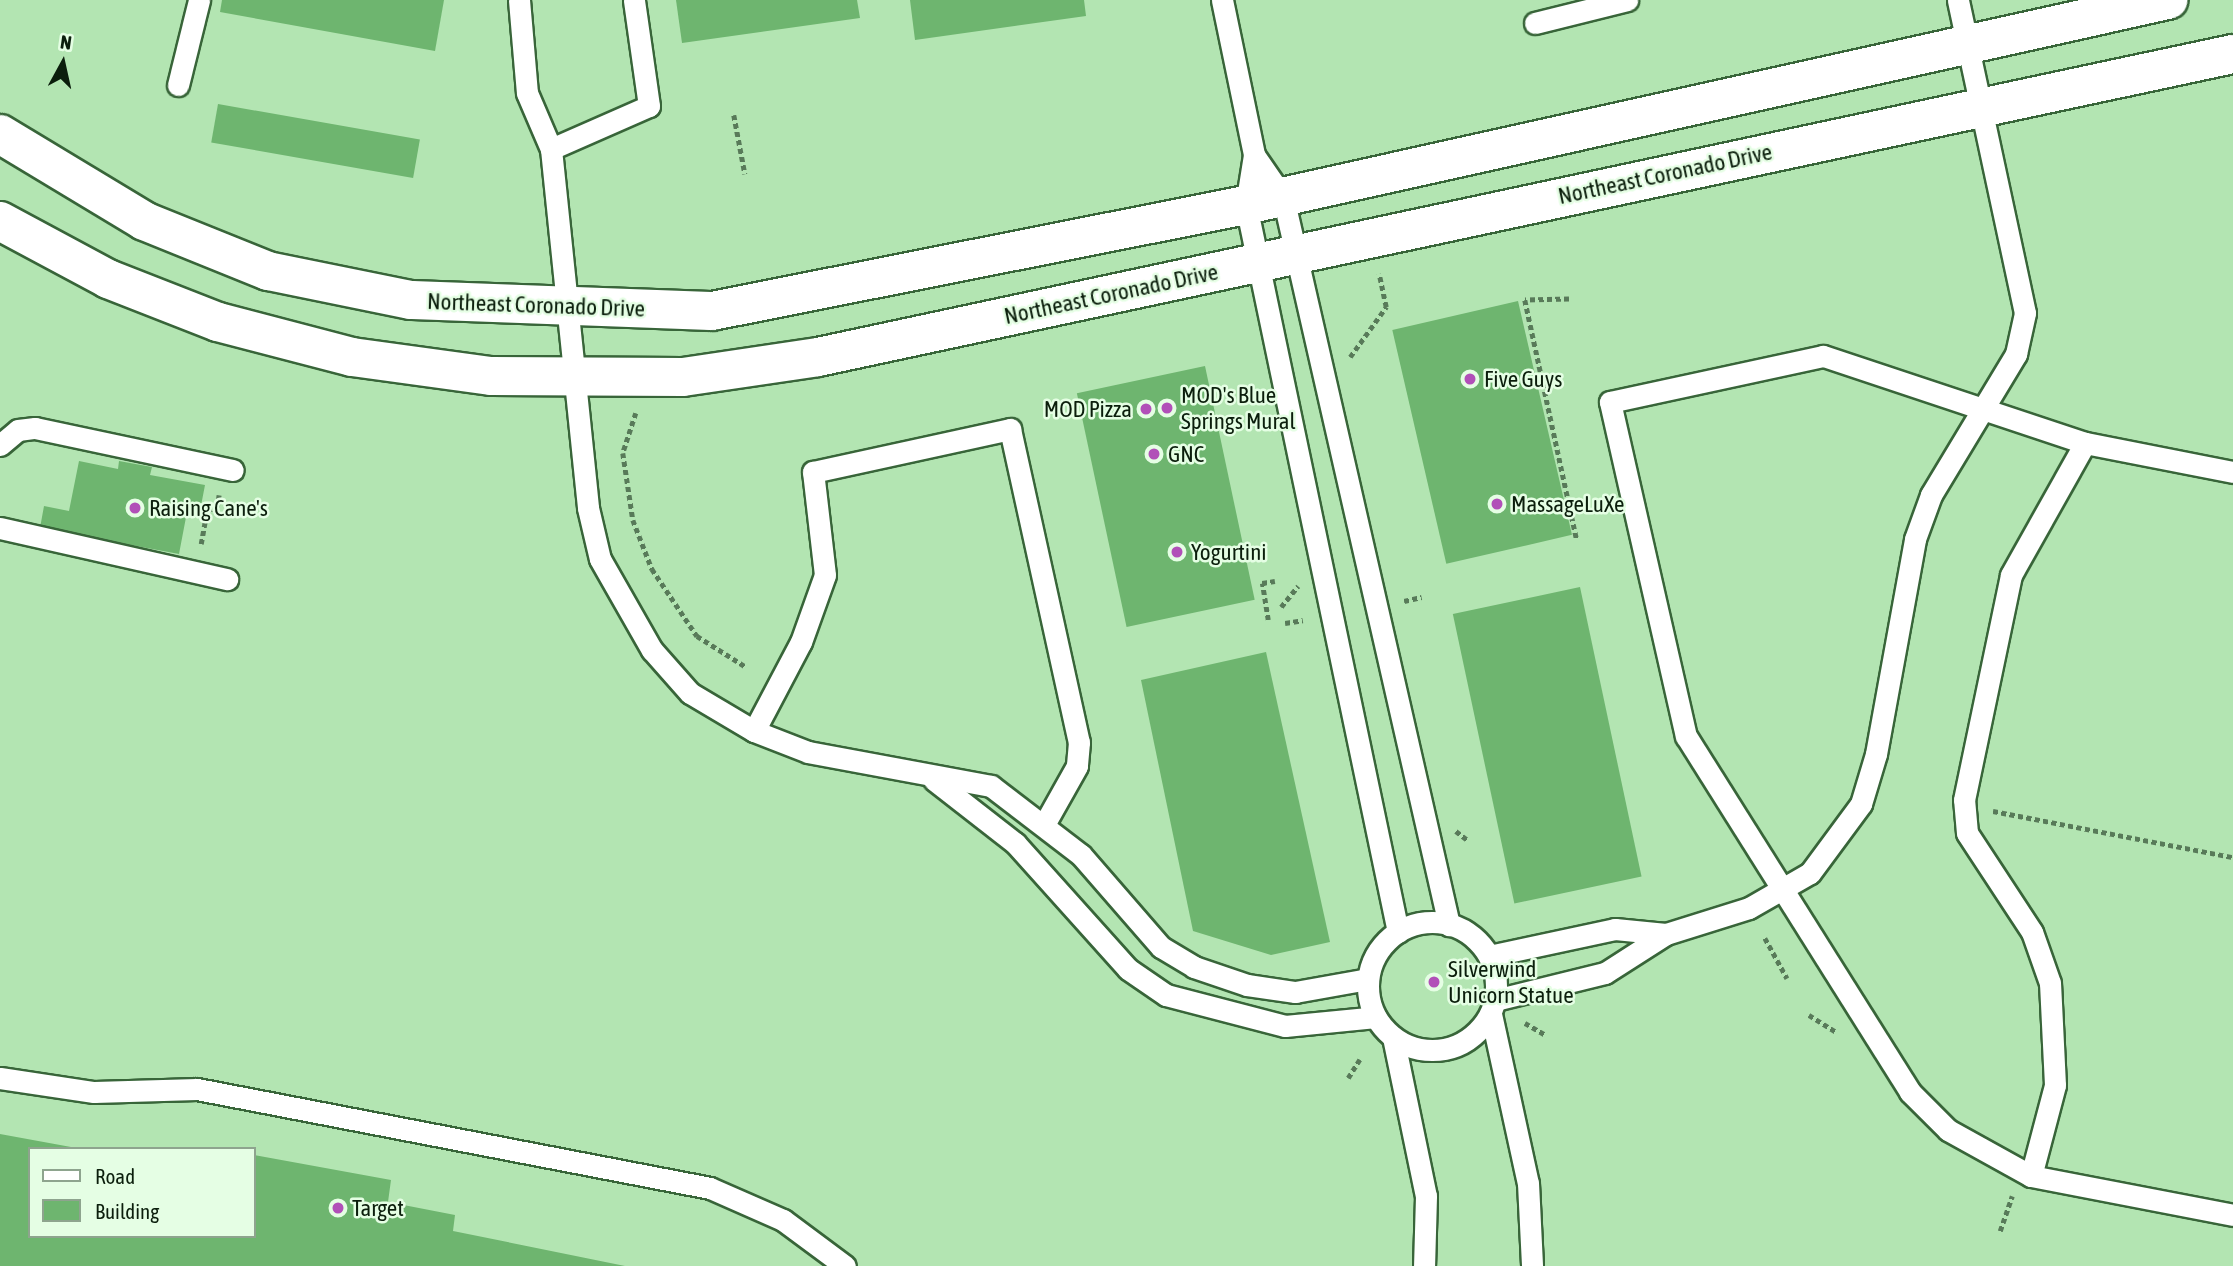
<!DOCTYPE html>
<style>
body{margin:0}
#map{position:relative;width:2233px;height:1266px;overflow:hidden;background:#b3e5b2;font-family:"Asap Condensed",sans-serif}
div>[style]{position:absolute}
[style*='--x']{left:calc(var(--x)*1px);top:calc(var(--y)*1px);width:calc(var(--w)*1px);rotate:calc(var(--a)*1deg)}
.building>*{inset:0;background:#6eb56f;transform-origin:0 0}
.path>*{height:4.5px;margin-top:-2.25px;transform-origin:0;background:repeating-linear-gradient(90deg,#587a59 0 5px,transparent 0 8.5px)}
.roads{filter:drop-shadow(2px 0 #386539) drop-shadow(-2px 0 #386539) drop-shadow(0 2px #386539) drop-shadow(0 -2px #386539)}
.lane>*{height:21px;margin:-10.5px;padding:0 10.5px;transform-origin:10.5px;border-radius:10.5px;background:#fff}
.lane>.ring{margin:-10.5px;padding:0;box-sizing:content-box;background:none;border:21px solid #fff;border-radius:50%}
.street>*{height:38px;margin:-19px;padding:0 19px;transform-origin:19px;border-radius:19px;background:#fff}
.dots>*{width:19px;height:19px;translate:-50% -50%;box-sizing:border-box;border:4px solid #e5fee4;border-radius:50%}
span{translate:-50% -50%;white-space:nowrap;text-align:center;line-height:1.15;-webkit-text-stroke:5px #e5fee4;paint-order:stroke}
.street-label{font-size:23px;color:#0b1e0c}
.poi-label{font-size:23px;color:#0b1e0c}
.left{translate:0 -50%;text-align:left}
.right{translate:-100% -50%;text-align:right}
.legend{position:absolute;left:28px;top:1147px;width:228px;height:91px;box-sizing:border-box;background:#e5fee4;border:2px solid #8ea48e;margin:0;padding:9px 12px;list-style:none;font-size:21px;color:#0b1e0c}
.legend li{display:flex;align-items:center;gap:14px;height:35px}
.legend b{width:35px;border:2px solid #8ea48e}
.north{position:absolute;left:28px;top:28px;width:70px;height:70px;-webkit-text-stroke:5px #e5fee4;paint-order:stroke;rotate:8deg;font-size:19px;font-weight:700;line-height:28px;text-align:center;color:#0b1e0c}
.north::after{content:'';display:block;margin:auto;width:24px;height:32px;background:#0b1e0c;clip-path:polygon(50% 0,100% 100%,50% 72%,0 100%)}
</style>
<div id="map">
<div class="building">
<div style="clip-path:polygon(222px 0,444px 0,435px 51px,220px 12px)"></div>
<div style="clip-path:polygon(676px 0,857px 0,860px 18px,682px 43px)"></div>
<div style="clip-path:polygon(910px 0,1084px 0,1086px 16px,915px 40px)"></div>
<div style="left:218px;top:104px;width:205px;height:39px;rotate:10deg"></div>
<div style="left:1518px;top:301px;width:240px;height:129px;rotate:77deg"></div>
<div style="left:1205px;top:366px;width:239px;height:131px;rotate:78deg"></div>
<div style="clip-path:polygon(79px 461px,118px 469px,119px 461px,152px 467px,150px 475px,205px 485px,200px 511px,187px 512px,179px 554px,40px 528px,44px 506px,69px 511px)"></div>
<div style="left:1580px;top:587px;width:296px;height:130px;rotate:78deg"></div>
<div style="clip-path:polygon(1266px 652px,1330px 942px,1271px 955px,1193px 931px,1141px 680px)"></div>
<div style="clip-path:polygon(0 1134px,71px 1147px,30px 1149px,30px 1236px,254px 1236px,254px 1155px,391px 1180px,388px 1202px,455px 1215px,453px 1231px,625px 1266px,0 1266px)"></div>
</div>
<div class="path">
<div style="--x:734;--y:115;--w:60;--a:79.4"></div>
<div style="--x:1569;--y:299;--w:44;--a:178.7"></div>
<div style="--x:1525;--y:300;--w:246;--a:77.8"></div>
<div style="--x:1350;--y:357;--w:62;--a:-54.2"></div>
<div style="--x:1386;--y:307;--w:34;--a:-102"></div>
<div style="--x:636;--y:413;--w:42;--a:108"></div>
<div style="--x:623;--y:453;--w:68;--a:81.5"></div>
<div style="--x:633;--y:520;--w:53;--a:68.8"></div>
<div style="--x:652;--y:569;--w:81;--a:56.1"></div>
<div style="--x:697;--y:636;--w:58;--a:32.3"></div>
<div style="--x:201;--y:544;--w:35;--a:-80"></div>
<div style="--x:207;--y:510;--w:10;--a:-17"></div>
<div style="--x:217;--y:507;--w:12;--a:-81"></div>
<div style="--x:1404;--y:601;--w:18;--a:-13"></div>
<div style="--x:1281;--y:607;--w:27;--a:-51"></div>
<div style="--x:1268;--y:620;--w:37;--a:-99"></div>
<div style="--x:1262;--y:583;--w:13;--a:-9"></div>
<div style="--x:1285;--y:623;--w:18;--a:-9"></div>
<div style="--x:1993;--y:811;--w:244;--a:10.9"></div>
<div style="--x:1456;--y:831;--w:16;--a:38"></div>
<div style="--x:1765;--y:938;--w:46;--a:61.2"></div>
<div style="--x:1809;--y:1015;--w:32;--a:32"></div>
<div style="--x:1525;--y:1023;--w:24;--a:30"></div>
<div style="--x:1348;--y:1078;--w:22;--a:-58"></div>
<div style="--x:2000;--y:1231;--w:37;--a:-71"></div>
</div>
<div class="roads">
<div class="lane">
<div style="--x:519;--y:0;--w:93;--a:85.1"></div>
<div style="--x:527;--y:93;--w:61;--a:66.8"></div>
<div style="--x:551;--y:149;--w:361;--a:84.1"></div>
<div style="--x:588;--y:508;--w:52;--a:76.8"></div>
<div style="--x:600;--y:559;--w:105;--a:60.3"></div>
<div style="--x:652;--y:650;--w:57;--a:48.5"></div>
<div style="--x:690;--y:693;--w:74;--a:30.7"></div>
<div style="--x:754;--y:731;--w:58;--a:21.3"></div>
<div style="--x:808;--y:752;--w:186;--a:10.5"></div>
<div style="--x:991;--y:786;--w:113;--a:37.5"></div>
<div style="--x:1081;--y:855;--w:122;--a:49"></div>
<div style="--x:1161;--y:947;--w:39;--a:31"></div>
<div style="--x:1194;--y:967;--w:56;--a:18.8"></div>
<div style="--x:1247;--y:985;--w:49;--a:8.3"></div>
<div style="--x:1295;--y:992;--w:74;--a:-10.1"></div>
<div style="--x:1222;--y:0;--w:158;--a:78.3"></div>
<div style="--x:1254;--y:155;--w:51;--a:99.1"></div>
<div style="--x:1246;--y:205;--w:743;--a:78.19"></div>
<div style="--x:1535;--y:23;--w:95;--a:-14"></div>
<div style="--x:178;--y:85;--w:88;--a:-76.1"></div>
<div style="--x:551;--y:149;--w:107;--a:-23.7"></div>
<div style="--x:649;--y:106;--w:107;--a:-98.1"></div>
<div style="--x:1254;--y:155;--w:51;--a:55.4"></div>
<div style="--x:1283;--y:197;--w:747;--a:77.15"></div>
<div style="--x:0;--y:445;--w:23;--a:-40"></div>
<div style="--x:18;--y:430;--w:17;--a:-7"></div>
<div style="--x:35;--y:428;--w:202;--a:12"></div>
<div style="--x:2233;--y:472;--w:151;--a:-168.9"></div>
<div style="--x:2085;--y:443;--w:276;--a:-161.6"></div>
<div style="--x:1823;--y:356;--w:218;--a:167.8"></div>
<div style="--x:1610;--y:402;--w:343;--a:77.2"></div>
<div style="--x:1686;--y:736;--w:421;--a:57.8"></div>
<div style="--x:1910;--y:1092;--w:54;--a:45"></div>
<div style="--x:1948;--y:1130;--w:95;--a:29"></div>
<div style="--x:2031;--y:1176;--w:206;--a:10.9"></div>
<div style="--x:0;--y:528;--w:233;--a:12.7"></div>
<div style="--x:754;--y:731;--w:101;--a:-62.2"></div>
<div style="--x:801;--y:642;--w:71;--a:-70.3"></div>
<div style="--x:825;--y:575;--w:104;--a:-96.6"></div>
<div style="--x:813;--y:472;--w:202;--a:-12.3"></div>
<div style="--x:1010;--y:429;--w:321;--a:77.6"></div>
<div style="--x:1079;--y:742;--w:24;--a:95"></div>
<div style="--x:1077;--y:766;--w:65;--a:119.3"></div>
<div style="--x:934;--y:780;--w:103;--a:37.9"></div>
<div style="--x:1015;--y:843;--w:169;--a:48.1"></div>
<div style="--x:1128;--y:969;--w:46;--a:34.4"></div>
<div style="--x:1166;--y:995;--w:123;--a:14.6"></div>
<div style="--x:1285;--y:1026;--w:91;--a:-5.6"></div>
<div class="ring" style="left:1368px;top:922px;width:107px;height:107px"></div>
<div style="--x:1489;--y:956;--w:129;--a:-12.1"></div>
<div style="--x:1615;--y:929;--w:51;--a:5.6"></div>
<div style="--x:1495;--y:1000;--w:113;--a:-13.8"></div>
<div style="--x:1605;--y:973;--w:72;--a:-32.6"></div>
<div style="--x:1666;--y:934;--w:87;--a:-17.4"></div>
<div style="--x:1749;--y:908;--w:70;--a:-29.8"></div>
<div style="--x:1810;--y:873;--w:86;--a:-53.5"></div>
<div style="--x:1861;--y:804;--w:52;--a:-73.3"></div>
<div style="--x:1876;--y:754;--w:219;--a:-79.7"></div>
<div style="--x:1915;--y:539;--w:47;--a:-70"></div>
<div style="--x:1931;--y:495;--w:165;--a:-58.9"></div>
<div style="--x:2016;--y:354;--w:42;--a:-77.6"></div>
<div style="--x:2025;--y:313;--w:320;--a:-102.1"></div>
<div style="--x:1491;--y:1014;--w:173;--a:77.7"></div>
<div style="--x:1528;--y:1183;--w:83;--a:87.2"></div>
<div style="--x:1393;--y:1037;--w:162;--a:78.3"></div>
<div style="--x:1426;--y:1196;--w:70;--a:91.6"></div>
<div style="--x:0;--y:1078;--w:95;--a:8.5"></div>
<div style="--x:94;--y:1092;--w:103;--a:-1.7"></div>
<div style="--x:197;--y:1089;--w:522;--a:10.92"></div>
<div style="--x:710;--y:1188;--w:80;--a:23.7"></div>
<div style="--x:783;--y:1220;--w:77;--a:36.6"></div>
<div style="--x:2031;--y:1176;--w:94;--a:-75.2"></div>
<div style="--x:2055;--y:1085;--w:102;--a:-92.8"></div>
<div style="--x:2050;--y:983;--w:54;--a:-109.4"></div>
<div style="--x:2032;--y:932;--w:118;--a:-123.3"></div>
<div style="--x:1967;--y:833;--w:33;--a:-95"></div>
<div style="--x:1964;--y:800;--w:230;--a:-78.2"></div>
<div style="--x:2011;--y:575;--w:151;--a:-60.7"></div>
</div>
<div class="street">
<div style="--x:0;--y:134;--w:168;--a:31.1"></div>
<div style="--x:144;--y:221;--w:134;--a:22"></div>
<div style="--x:268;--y:271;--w:146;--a:11.5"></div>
<div style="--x:411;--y:300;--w:301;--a:2.1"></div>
<div style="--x:712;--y:311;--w:544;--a:-11.23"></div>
<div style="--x:1246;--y:205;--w:945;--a:-12.54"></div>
<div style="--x:0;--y:221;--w:123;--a:28.2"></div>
<div style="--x:108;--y:279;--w:118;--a:21.4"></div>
<div style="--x:218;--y:322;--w:138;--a:14.6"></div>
<div style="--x:352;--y:357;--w:140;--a:7.8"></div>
<div style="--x:491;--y:376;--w:192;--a:0.3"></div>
<div style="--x:683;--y:377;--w:136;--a:-8.4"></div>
<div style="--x:818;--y:357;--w:1447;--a:-12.09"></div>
</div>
</div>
<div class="dots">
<div style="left:1470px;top:379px;background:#b150b8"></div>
<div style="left:1167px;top:408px;background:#b150b8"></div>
<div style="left:1146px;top:409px;background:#b150b8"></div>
<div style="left:1154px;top:454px;background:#b150b8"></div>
<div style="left:1497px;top:504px;background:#b150b8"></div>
<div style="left:135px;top:508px;background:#b150b8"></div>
<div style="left:1177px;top:552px;background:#b150b8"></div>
<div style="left:1434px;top:982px;background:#b150b8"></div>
<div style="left:338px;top:1208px;background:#b150b8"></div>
</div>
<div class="street-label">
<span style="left:1665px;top:174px;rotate:-12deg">Northeast Coronado Drive</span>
<span style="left:1111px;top:294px;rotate:-12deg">Northeast Coronado Drive</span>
<span style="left:536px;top:305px;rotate:2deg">Northeast Coronado Drive</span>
</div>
<div class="poi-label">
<span class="left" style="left:1484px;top:379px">Five Guys</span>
<span class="left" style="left:1181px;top:408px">MOD's Blue<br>Springs Mural</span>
<span class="right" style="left:1132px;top:409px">MOD Pizza</span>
<span class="left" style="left:1168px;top:454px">GNC</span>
<span class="left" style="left:1511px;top:504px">MassageLuXe</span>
<span class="left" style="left:149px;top:508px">Raising Cane's</span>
<span class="left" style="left:1191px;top:552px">Yogurtini</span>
<span class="left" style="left:1448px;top:982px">Silverwind<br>Unicorn Statue</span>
<span class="left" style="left:352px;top:1208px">Target</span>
</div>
<ul class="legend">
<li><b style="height:9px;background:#fff"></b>Road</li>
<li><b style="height:19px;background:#6eb56f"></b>Building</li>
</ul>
<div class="north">N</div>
</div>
